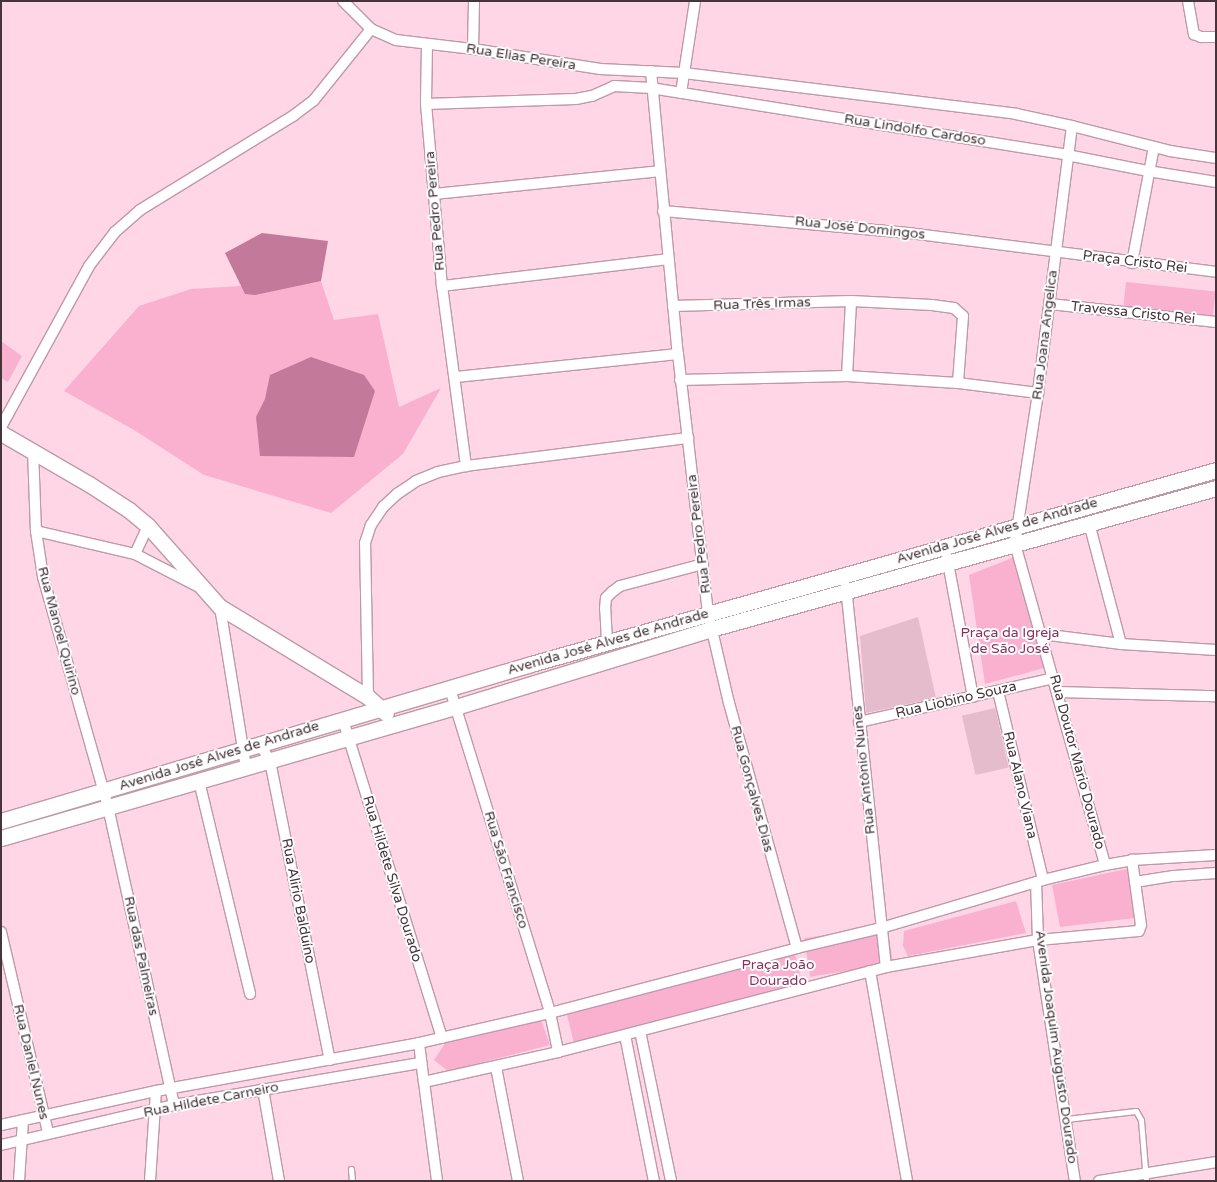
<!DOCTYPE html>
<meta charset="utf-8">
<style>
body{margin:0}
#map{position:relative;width:1217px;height:1182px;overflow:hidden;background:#ffd6e6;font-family:"Varela Round",sans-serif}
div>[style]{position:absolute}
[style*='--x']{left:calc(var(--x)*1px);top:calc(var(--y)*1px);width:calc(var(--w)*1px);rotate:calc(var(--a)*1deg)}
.green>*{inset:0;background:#fab0cf;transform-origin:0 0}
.water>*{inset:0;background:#c37999}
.building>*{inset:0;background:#e4bccc;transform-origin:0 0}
.roads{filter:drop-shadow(1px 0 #bf99a8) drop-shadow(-1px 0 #bf99a8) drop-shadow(0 1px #bf99a8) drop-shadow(0 -1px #bf99a8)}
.lane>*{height:5px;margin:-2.5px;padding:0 2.5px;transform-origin:2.5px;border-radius:2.5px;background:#fff}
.street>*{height:10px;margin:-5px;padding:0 5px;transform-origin:5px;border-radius:5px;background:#fff}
.secondary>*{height:15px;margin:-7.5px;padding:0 7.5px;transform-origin:7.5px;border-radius:7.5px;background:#fff}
span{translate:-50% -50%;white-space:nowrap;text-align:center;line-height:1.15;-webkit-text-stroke:4px #fff;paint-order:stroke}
.street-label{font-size:14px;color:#45353b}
.park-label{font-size:14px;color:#89315d}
.frame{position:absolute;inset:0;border:2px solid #45353b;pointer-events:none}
</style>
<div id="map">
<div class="green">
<div style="clip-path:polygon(321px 281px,334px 320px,378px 314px,399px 407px,441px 388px,403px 454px,331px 513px,204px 475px,134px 430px,64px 391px,139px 306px,191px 289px)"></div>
<div style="left:1126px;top:282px;width:90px;height:34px;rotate:6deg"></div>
<div style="clip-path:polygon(1px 341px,22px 356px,8px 382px,1px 378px)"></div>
<div style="clip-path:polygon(1020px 555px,1048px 667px,985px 684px,969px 575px)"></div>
<div style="clip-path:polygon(1131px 868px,1135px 918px,1060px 927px,1052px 885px)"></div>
<div style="clip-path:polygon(1016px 901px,1026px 933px,908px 956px,903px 946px,904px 931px)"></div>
<div style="left:887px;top:925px;width:39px;height:84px;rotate:81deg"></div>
<div style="left:794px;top:950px;width:36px;height:236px;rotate:76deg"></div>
<div style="clip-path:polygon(540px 1017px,550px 1045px,448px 1071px,434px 1060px,446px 1042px)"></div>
</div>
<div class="water">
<div style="clip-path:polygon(262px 233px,328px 241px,321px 281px,255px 295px,245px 294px,225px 253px)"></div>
<div style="clip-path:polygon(311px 357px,364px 375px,375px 391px,354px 457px,260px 456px,256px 417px,265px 399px,270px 375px)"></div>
</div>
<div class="building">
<div style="clip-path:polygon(918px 617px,936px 698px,866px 713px,860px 636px)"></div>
<div style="left:995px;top:708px;width:61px;height:34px;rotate:77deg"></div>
</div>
<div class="roads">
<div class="lane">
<div style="--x:1066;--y:1119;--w:70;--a:-6.5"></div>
<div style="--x:1136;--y:1111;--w:10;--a:61"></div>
<div style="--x:1141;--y:1120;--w:61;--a:85.3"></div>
<div style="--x:351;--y:1169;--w:12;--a:85"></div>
</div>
<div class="street">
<div style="--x:343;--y:1;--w:40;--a:45"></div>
<div style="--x:371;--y:29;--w:27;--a:24"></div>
<div style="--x:396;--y:40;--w:78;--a:6.7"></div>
<div style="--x:473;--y:49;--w:129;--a:8.9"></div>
<div style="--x:600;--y:69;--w:84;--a:2.7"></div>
<div style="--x:684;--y:73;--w:335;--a:7"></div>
<div style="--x:1016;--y:114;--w:57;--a:12.1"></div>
<div style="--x:1072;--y:126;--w:101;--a:14.3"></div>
<div style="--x:1170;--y:151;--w:47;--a:8.7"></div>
<div style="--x:1188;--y:1;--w:34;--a:80"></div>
<div style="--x:1194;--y:34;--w:8;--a:23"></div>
<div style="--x:1201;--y:37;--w:15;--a:0"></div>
<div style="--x:427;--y:44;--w:60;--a:91"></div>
<div style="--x:426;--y:104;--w:183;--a:85"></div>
<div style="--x:442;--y:286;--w:182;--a:82.4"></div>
<div style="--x:473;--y:49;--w:48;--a:-88.8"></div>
<div style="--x:651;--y:71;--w:284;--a:84.6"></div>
<div style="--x:678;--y:354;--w:261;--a:83.4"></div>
<div style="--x:708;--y:613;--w:92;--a:76.9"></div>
<div style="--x:729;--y:703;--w:254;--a:74.5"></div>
<div style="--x:681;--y:93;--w:93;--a:-81.3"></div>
<div style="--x:426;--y:104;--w:150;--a:-1.9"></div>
<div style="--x:576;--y:99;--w:16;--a:-11"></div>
<div style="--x:592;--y:96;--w:24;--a:-24"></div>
<div style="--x:614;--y:86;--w:37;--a:3"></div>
<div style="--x:651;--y:88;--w:421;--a:9.1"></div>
<div style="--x:1067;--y:155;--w:83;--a:11.2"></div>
<div style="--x:1148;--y:171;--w:69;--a:9.2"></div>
<div style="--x:1072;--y:126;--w:269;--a:97.3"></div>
<div style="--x:1038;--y:393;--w:153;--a:98.7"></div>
<div style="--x:1015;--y:544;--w:333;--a:74.3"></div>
<div style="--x:434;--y:194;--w:226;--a:-5.8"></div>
<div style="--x:663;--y:211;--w:247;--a:5.1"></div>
<div style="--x:909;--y:233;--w:309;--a:7.2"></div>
<div style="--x:1132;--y:263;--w:118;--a:-79.3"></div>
<div style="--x:442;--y:286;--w:228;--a:-6.8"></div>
<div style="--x:1050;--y:304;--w:167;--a:6.2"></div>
<div style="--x:673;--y:306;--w:178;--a:-1.6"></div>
<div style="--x:847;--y:376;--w:75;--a:-86.9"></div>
<div style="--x:851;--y:301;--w:81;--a:2.8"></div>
<div style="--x:932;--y:305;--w:22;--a:8"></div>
<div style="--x:954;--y:308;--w:12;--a:42"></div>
<div style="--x:963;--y:316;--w:67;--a:94.3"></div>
<div style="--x:456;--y:377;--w:223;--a:-5.9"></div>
<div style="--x:680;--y:380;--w:167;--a:-1.4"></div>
<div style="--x:847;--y:376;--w:111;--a:3.6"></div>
<div style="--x:958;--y:383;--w:81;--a:7.1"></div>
<div style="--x:1;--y:427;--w:183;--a:-61.3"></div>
<div style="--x:89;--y:266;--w:43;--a:-52.6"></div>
<div style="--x:115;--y:232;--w:33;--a:-41"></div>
<div style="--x:140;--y:210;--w:180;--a:-31.6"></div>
<div style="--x:293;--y:116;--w:26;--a:-37"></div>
<div style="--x:314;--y:100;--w:91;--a:-51.2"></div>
<div style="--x:33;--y:450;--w:81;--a:87.9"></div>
<div style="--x:36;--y:531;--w:47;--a:81.3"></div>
<div style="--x:43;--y:577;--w:239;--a:74.2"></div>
<div style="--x:108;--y:807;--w:305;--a:77.5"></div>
<div style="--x:1089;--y:523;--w:125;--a:75.2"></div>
<div style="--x:36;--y:531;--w:102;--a:13.1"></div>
<div style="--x:135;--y:554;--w:70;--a:27.3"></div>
<div style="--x:135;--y:554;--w:31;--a:-65"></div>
<div style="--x:947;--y:557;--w:142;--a:79.5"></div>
<div style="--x:846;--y:587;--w:382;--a:84"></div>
<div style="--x:220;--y:607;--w:162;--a:80.8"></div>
<div style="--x:1041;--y:634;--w:81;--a:7.1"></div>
<div style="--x:1121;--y:644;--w:95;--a:3.6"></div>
<div style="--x:607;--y:642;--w:33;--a:-93"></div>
<div style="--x:605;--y:609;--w:11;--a:-85"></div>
<div style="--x:606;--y:598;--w:8;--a:-45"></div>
<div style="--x:612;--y:592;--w:10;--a:-37"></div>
<div style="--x:620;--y:586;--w:86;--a:-14.8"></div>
<div style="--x:450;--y:689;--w:339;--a:72.8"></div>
<div style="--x:550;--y:1013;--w:40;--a:78"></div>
<div style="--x:998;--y:691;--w:194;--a:76.6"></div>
<div style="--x:1058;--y:692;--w:158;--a:1.5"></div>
<div style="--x:368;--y:697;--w:154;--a:-91.1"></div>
<div style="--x:365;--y:543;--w:19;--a:-72"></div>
<div style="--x:371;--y:525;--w:22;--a:-56"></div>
<div style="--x:383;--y:507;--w:19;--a:-43"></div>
<div style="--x:397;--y:494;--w:23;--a:-34"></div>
<div style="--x:416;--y:481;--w:24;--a:-22"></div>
<div style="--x:438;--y:472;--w:29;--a:-12"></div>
<div style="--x:466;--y:466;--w:224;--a:-7.2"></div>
<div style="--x:343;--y:720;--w:333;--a:72.7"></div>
<div style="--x:859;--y:722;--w:200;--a:-12.7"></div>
<div style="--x:260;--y:744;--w:20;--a:60"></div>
<div style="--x:270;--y:761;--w:305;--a:78.7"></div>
<div style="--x:199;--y:781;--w:219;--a:76.5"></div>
<div style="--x:1036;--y:882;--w:58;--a:88"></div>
<div style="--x:1038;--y:940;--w:244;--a:81.3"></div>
<div style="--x:1135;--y:882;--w:39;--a:-9"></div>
<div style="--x:1174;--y:876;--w:42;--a:-4.1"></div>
<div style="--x:1;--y:932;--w:206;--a:76.8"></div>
<div style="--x:870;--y:971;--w:213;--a:80"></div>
<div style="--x:640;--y:1031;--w:153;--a:78.3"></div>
<div style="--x:625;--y:1035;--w:149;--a:78.8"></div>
<div style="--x:419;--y:1043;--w:39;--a:83"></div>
<div style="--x:424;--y:1082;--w:137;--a:-12.6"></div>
<div style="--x:558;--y:1052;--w:339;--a:-14.5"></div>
<div style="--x:886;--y:967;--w:154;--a:-10.1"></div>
<div style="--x:1038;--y:940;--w:101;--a:-5.1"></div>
<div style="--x:1139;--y:931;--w:6;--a:-72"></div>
<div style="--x:1141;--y:925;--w:66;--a:-97.9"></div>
<div style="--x:496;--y:1067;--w:116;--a:79.1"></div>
<div style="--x:424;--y:1082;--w:100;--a:82.5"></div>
<div style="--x:263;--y:1089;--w:93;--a:80.1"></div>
<div style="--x:1;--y:1125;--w:159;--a:-12.4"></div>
<div style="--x:156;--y:1091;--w:267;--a:-10.3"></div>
<div style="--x:419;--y:1043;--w:134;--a:-12.9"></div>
<div style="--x:550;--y:1013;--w:255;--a:-14.7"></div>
<div style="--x:797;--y:948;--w:86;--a:-13.4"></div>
<div style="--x:881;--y:928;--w:169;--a:-16.5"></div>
<div style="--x:1043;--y:880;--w:64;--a:-13.6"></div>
<div style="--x:1105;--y:865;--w:27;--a:-10"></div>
<div style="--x:1132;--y:860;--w:84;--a:-3.4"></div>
<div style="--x:1;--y:1145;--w:178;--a:-13"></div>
<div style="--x:174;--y:1105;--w:251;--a:-9.7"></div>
<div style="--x:19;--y:1181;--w:61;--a:-86.2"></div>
<div style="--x:150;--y:1181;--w:90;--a:-86.2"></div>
<div style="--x:1099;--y:1181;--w:119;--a:-9.2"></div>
</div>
<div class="secondary">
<div style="--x:1;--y:433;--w:102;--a:30.1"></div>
<div style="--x:89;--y:484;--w:48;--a:33"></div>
<div style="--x:129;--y:510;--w:25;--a:40"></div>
<div style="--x:148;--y:526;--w:108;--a:48.4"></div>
<div style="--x:220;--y:607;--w:173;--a:31.3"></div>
<div style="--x:368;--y:697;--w:24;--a:42"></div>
<div style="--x:1;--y:821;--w:553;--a:-16.5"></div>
<div style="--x:531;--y:664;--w:712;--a:-15.81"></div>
<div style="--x:1;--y:838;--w:473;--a:-16.1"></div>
<div style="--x:456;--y:707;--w:267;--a:-17"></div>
<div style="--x:711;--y:629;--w:524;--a:-15.6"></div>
</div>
</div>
<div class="street-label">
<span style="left:521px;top:57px;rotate:9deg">Rua Elias Pereira</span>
<span style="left:915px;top:130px;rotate:9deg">Rua Lindolfo Cardoso</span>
<span style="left:435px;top:211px;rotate:-95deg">Rua Pedro Pereira</span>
<span style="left:860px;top:228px;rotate:6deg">Rua José Domingos</span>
<span style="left:1135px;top:262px;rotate:7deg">Praça Cristo Rei</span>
<span style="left:762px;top:304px;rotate:-2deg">Rua Três Irmas</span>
<span style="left:1133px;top:313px;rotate:6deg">Travessa Cristo Rei</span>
<span style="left:1045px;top:335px;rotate:-83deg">Rua Joana Angelica</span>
<span style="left:997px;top:531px;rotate:-16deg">Avenida José Alves de Andrade</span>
<span style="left:699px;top:534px;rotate:-97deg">Rua Pedro Pereira</span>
<span style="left:59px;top:631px;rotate:75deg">Rua Manoel Quirino</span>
<span style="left:608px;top:642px;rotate:-16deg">Avenida José Alves de Andrade</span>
<span style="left:956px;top:700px;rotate:-13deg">Rua Liobino Souza</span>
<span style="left:219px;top:756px;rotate:-17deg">Avenida José Alves de Andrade</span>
<span style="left:1077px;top:762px;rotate:75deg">Rua Doutor Mario Dourado</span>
<span style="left:864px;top:770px;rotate:-96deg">Rua Antônio Nunes</span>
<span style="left:1020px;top:785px;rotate:77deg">Rua Alano Viana</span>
<span style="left:752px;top:789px;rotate:75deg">Rua Gonçalves Dias</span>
<span style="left:506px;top:870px;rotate:73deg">Rua São Francisco</span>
<span style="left:392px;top:879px;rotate:73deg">Rua Hildete Silva Dourado</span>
<span style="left:298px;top:901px;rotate:79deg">Rua Alirio Balduíno</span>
<span style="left:141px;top:956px;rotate:78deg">Rua das Palmeiras</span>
<span style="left:1056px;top:1047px;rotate:82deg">Avenida Joaquim Augusto Dourado</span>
<span style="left:31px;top:1062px;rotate:77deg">Rua Daniel Nunes</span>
<span style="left:211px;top:1100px;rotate:-11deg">Rua Hildete Carneiro</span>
</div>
<div class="park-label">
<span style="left:1010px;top:641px">Praça da Igreja<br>de São José</span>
<span style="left:778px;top:973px">Praça João<br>Dourado</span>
</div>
<div class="frame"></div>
</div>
